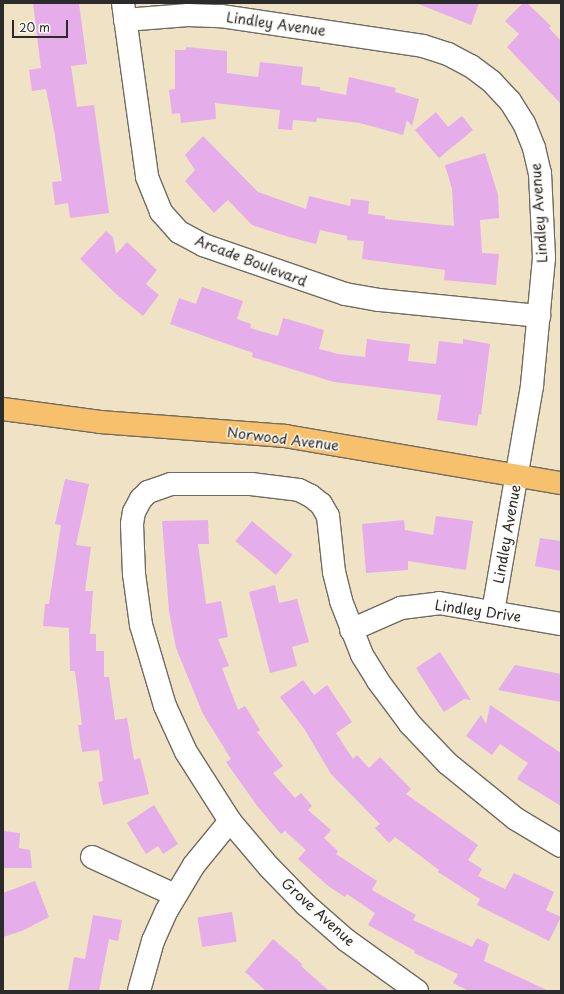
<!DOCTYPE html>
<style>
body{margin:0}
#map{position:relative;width:564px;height:994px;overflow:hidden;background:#f0e2c5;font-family:"Playpen Sans",sans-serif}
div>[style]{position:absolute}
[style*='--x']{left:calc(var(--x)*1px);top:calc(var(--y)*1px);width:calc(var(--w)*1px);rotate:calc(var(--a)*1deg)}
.building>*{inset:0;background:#e5adea;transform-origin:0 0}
.roads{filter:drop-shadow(1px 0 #706b61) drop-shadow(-1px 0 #706b61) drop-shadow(0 1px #706b61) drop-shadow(0 -1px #706b61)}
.minor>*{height:22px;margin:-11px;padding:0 11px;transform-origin:11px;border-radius:11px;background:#fff}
.major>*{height:22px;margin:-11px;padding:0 11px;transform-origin:11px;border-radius:11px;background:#f7c06c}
span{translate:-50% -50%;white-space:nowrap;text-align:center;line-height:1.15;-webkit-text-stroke:3px #fdfcf7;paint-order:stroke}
.street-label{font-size:14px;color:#2b2b2b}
.frame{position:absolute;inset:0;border:4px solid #2b2b2b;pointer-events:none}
.scale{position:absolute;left:12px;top:20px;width:56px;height:18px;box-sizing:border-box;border:2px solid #2b2b2b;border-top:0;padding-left:5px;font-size:12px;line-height:14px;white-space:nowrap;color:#2b2b2b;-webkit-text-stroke:3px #fdfcf7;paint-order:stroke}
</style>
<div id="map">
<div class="building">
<div style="clip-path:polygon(33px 3px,79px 3px,87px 64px,71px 66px,77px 107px,94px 105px,109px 213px,70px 218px,68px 203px,55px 205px,52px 182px,62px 181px,54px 130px,46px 89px,32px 91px,29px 70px,41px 68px)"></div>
<div style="clip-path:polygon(416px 3px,479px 3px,471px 25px)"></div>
<div style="clip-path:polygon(523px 3px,527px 3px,551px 26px,549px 28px,561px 41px,561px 104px,507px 47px,519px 34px,505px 21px)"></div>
<div style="clip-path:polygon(186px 47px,227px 51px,227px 73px,258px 77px,260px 62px,303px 67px,301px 85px,320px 87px,320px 90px,346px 95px,349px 77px,396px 88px,395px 92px,419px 99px,412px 126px,407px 120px,403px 135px,360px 123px,317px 118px,316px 122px,293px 120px,292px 130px,278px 129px,280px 110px,215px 103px,216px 119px,181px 123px,180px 113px,172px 114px,169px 90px,175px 89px,175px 50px,186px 50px)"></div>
<div style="clip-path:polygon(436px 112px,448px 127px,462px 116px,473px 130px,439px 158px,415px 130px)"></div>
<div style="clip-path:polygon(203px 136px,258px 192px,306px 209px,309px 196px,350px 206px,351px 199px,369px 201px,368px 214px,385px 216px,385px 219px,454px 226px,452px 189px,445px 165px,485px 153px,498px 195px,499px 218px,480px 220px,482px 253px,499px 254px,496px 285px,444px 280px,445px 270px,362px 259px,364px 241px,347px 240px,347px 236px,320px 230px,316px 244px,289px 237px,252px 225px,228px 200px,214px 213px,185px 181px,195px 170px,185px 155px)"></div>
<div style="clip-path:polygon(106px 231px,113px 237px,116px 254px,127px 242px,157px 270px,146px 284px,159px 295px,143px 316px,115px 293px,80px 259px)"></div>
<div style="clip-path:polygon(202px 287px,243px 301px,237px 319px,251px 324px,250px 328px,278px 336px,283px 318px,301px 323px,324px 330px,319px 349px,338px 354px,365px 357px,367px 339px,380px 341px,410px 344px,408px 361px,436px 364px,439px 341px,463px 344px,463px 339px,490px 344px,481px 415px,479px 414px,477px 426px,437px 420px,441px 395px,334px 382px,252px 357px,253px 353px,170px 324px,179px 298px,196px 304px)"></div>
<div style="clip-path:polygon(65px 479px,89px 484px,76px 545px,91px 547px,85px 591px,93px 591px,90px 634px,96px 634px,96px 651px,104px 651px,104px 677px,109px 677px,115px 720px,127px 718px,134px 760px,140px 758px,149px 794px,103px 805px,98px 782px,103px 781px,99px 750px,82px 752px,78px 725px,82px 725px,75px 671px,70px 671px,69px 628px,43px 626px,45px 604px,49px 604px,61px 525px,55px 524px)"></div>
<div style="clip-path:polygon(436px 516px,473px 521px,466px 570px,408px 561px,408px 570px,366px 573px,362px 524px,404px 520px,405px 530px,433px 535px)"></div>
<div style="clip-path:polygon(208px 520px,209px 544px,198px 544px,206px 604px,221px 601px,228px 637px,218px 639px,229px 666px,222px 668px,238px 710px,245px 706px,260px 730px,257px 732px,283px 766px,273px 773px,295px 798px,301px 793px,312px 806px,308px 810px,331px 830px,324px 838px,338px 851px,336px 854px,377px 881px,372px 890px,416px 915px,413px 920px,472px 947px,477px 938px,489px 944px,484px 961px,549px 991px,469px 991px,453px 983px,458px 974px,414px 953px,415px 951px,368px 925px,375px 913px,347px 894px,345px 897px,327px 885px,298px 859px,306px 850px,285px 831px,281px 834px,258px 807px,226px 762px,231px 759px,203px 714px,176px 648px,169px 611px,162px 521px)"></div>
<div style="left:252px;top:521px;width:53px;height:26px;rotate:40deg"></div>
<div style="clip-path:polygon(540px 538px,561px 541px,561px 571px,535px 566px)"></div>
<div style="clip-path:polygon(275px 585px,279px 603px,297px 599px,309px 642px,292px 647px,297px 666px,270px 673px,249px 592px)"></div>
<div style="clip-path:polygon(440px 652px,471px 700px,464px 699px,444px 712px,416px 668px)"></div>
<div style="clip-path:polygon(515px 665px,561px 674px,561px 702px,498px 690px)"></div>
<div style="clip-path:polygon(303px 680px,314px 695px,327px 685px,352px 722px,336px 733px,353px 759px,357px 755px,369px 768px,380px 757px,411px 789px,406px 794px,478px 845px,468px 860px,482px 869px,478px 876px,505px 889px,514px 873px,554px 892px,546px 910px,561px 917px,549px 941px,477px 905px,480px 899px,438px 872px,439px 870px,395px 837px,389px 843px,375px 828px,380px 824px,331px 774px,305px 730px,280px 697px)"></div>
<div style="clip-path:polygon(490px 705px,561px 753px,561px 806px,517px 779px,528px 763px,500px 744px,492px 755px,466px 736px,481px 715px,486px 724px)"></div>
<div style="clip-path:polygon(154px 805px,178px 844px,163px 854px,158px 846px,146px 854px,127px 823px)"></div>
<div style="clip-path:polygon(3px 831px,20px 833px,19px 848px,30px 850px,32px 868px,3px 868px)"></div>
<div style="clip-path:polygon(35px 881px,49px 917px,22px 931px,3px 937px,3px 893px)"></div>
<div style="left:232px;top:912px;width:30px;height:35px;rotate:81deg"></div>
<div style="clip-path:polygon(93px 915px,122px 920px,118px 941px,109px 939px,99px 991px,68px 991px,74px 957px,85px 959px)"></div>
<div style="clip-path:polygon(273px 939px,302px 964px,301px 966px,329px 991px,266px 991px,245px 972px)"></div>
</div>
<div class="roads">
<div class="minor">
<div style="--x:123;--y:3;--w:176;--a:82.1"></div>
<div style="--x:147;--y:177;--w:38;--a:68"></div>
<div style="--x:161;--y:212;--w:27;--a:48"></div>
<div style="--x:179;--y:232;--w:27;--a:28"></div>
<div style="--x:203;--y:245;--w:150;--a:19"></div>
<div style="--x:345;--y:294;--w:35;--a:10"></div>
<div style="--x:379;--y:300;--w:161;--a:5.7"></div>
<div style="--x:125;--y:20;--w:63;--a:-4.5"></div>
<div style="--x:188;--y:15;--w:33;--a:2"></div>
<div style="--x:221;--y:16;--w:204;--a:8.4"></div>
<div style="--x:423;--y:46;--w:26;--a:18"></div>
<div style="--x:448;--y:54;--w:26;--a:28"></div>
<div style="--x:471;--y:66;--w:26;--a:37"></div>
<div style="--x:492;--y:82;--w:26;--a:47"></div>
<div style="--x:510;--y:101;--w:26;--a:58"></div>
<div style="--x:524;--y:123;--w:27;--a:68"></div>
<div style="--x:534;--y:148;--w:26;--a:77"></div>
<div style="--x:540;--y:173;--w:85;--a:87.3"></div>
<div style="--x:544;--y:258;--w:129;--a:95.4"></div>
<div style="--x:532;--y:386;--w:229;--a:99.8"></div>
<div style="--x:351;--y:630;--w:55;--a:-23.7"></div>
<div style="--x:401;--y:608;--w:38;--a:-7"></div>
<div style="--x:439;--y:603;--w:124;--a:9.8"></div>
<div style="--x:92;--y:857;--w:91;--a:24.6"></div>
<div style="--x:139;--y:991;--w:52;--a:-74.4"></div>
<div style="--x:153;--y:941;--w:34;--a:-66"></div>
<div style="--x:167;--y:910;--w:52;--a:-59"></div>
<div style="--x:194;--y:865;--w:57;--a:-50.7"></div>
<div style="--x:417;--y:991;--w:87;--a:-144.3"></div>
<div style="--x:346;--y:940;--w:53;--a:-138.8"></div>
<div style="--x:306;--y:905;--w:53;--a:-134.2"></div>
<div style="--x:269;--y:867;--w:60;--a:-130.3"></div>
<div style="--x:230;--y:821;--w:82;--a:-122.5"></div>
<div style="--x:186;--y:752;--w:51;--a:-114.5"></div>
<div style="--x:165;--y:706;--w:84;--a:-106.5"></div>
<div style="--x:141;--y:625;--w:51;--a:-97.8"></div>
<div style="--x:134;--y:574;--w:50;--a:-92.3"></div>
<div style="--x:132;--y:524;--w:12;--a:-81"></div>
<div style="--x:134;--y:512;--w:15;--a:-62"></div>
<div style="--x:141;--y:499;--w:10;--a:-45"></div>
<div style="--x:148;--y:492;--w:24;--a:-19"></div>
<div style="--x:171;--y:484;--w:80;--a:0"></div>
<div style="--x:251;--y:484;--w:48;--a:7.1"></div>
<div style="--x:299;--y:490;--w:13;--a:27"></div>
<div style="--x:311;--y:496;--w:13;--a:39"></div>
<div style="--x:321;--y:504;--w:14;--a:60"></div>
<div style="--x:328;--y:516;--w:56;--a:83.9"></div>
<div style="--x:334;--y:572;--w:30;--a:76"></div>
<div style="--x:341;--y:601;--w:58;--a:68.7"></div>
<div style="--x:362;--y:655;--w:31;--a:58"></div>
<div style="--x:378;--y:681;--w:54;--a:53.3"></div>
<div style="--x:410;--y:724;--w:54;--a:46.5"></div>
<div style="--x:447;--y:763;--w:89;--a:39.1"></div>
<div style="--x:516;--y:819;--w:52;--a:31"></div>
</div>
<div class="major">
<div style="--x:3;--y:409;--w:98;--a:7.6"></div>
<div style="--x:100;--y:422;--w:186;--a:4.3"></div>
<div style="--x:285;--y:436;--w:280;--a:9.7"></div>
</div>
</div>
<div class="street-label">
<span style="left:276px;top:24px;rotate:8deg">Lindley Avenue</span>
<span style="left:539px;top:213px;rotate:-94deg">Lindley Avenue</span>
<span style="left:251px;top:261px;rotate:21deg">Arcade Boulevard</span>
<span style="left:283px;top:439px;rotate:7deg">Norwood Avenue</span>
<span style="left:507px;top:534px;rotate:-80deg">Lindley Avenue</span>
<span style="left:478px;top:611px;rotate:8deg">Lindley Drive</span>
<span style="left:318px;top:912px;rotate:42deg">Grove Avenue</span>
</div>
<div class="frame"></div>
<div class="scale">20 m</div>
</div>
